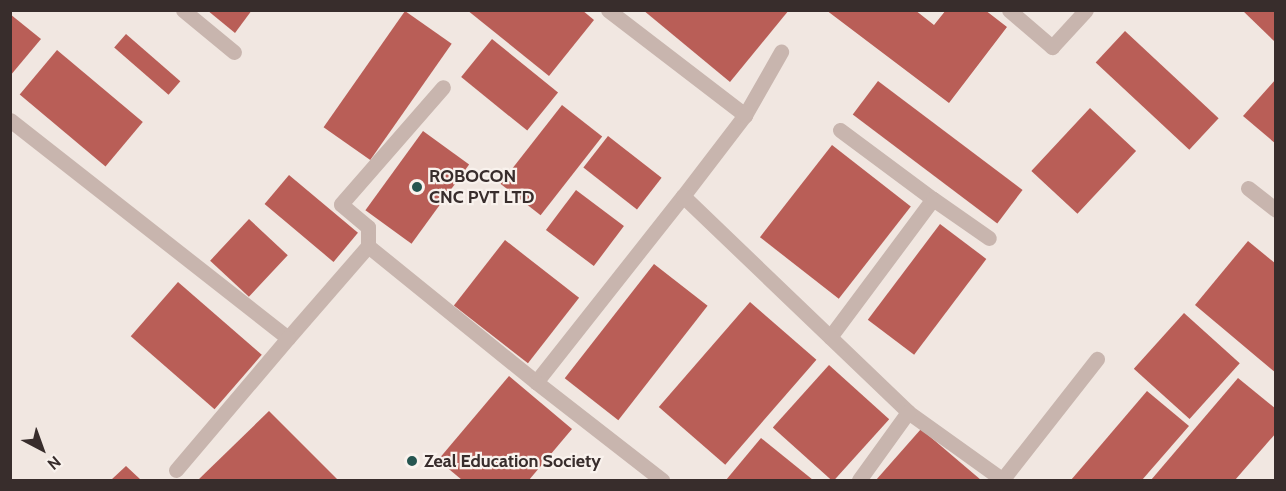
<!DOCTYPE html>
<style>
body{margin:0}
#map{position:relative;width:1286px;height:491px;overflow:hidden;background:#f1e7e1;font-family:Cabin,sans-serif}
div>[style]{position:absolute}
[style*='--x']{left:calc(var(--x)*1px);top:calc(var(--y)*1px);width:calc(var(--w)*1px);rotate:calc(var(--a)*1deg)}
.building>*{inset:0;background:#b95e57;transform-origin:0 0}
.lane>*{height:15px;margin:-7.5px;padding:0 7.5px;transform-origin:7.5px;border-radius:7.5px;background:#c8b5ae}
.street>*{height:15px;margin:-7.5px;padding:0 7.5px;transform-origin:7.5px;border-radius:7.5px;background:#c8b5ae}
.dots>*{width:16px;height:16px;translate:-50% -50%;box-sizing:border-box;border:3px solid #f9f2ed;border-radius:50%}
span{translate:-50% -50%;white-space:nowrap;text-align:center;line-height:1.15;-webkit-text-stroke:4.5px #f9f2ed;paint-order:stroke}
.poi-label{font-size:18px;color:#382d2c;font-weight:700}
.left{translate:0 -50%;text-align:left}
.frame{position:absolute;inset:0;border:12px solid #382d2c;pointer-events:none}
.north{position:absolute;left:12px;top:419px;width:60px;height:60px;-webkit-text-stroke:4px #f9f2ed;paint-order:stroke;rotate:139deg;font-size:16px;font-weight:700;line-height:24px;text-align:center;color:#382d2c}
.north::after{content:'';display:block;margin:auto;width:21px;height:27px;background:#382d2c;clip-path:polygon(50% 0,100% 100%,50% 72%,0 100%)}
</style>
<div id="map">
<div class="building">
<div style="clip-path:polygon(207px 10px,252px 10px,235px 33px)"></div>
<div style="clip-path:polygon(467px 10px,582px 10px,594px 20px,549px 76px)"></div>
<div style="clip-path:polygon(643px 10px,789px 10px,730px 82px)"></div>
<div style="clip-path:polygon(826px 10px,915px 10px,934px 25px,946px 10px,985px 10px,1007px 27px,949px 103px)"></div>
<div style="clip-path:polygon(1242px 10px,1276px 10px,1276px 40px,1274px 41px)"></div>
<div style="left:405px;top:11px;width:57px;height:142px;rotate:35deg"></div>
<div style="clip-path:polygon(10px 14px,41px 39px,10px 76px)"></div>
<div style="left:1125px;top:31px;width:128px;height:43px;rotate:43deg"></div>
<div style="left:126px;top:34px;width:72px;height:18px;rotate:41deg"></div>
<div style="left:492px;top:39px;width:85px;height:49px;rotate:39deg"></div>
<div style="left:57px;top:50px;width:112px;height:58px;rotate:40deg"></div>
<div style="clip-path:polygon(1276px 79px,1276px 144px,1243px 116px)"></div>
<div style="left:878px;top:81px;width:181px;height:42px;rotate:37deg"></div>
<div style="left:562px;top:105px;width:51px;height:100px;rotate:38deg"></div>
<div style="left:1090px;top:108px;width:63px;height:86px;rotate:43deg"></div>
<div style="left:423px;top:131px;width:57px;height:98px;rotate:36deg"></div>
<div style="left:608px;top:136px;width:68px;height:40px;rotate:38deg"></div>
<div style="left:832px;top:145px;width:100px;height:117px;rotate:38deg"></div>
<div style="left:289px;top:175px;width:90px;height:38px;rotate:40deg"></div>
<div style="left:576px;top:190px;width:60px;height:50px;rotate:37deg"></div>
<div style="left:249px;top:219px;width:53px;height:57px;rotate:43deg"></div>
<div style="left:940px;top:224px;width:58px;height:120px;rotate:37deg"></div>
<div style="left:505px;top:240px;width:94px;height:83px;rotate:38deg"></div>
<div style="clip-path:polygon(1248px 241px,1276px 264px,1276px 373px,1195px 305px)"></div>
<div style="left:654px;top:264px;width:68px;height:145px;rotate:38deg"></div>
<div style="left:178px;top:282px;width:111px;height:72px;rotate:41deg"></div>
<div style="left:750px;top:302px;width:88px;height:139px;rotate:41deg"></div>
<div style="left:1184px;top:313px;width:75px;height:75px;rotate:42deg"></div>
<div style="left:829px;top:365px;width:81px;height:84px;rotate:42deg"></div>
<div style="clip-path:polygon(509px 376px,572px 429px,529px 480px,462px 480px,438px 460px)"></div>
<div style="clip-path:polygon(1238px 378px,1276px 409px,1276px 433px,1235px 480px,1151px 480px)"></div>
<div style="clip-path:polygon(1147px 391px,1189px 426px,1142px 480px,1071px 480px)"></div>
<div style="clip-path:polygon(269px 411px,338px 480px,198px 480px)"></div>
<div style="clip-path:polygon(921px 429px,981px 480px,876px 480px)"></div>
<div style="clip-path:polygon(761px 438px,813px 480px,726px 480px)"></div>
<div style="clip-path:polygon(126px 466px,141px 480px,111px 480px)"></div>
</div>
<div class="lane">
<div style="--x:840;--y:130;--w:116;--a:36.6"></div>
<div style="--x:830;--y:337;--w:172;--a:-53.3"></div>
<div style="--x:933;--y:199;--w:68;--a:34.9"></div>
<div style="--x:1002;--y:480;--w:154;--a:-51.9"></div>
</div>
<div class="street">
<div style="--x:183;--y:10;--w:66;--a:39.5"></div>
<div style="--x:608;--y:10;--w:173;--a:37.5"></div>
<div style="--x:1009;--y:10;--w:57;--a:40.7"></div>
<div style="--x:1052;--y:47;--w:50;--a:-47.4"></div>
<div style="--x:10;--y:120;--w:353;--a:38.1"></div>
<div style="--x:288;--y:338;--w:122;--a:-49"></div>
<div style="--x:368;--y:246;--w:19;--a:-90"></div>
<div style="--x:368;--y:227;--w:35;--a:-140"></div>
<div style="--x:341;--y:204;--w:155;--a:-48.9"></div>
<div style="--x:1248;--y:188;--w:36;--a:38"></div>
<div style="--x:683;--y:196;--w:102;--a:-52.6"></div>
<div style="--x:745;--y:115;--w:73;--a:-60.3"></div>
<div style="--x:368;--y:246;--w:216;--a:39"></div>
<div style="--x:536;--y:382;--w:237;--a:-51.7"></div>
<div style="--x:683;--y:196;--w:312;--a:43.8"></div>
<div style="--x:908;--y:412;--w:117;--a:35.6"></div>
<div style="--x:536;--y:382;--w:160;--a:37.9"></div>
<div style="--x:176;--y:470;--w:173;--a:-49.7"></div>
<div style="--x:859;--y:480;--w:84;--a:-54.2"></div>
</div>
<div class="dots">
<div style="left:417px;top:187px;background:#255550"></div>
<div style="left:412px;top:461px;background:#255550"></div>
</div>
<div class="poi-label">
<span class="left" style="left:429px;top:187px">ROBOCON<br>CNC PVT LTD</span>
<span class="left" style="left:424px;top:461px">Zeal Education Society</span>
</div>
<div class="frame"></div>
<div class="north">N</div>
</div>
